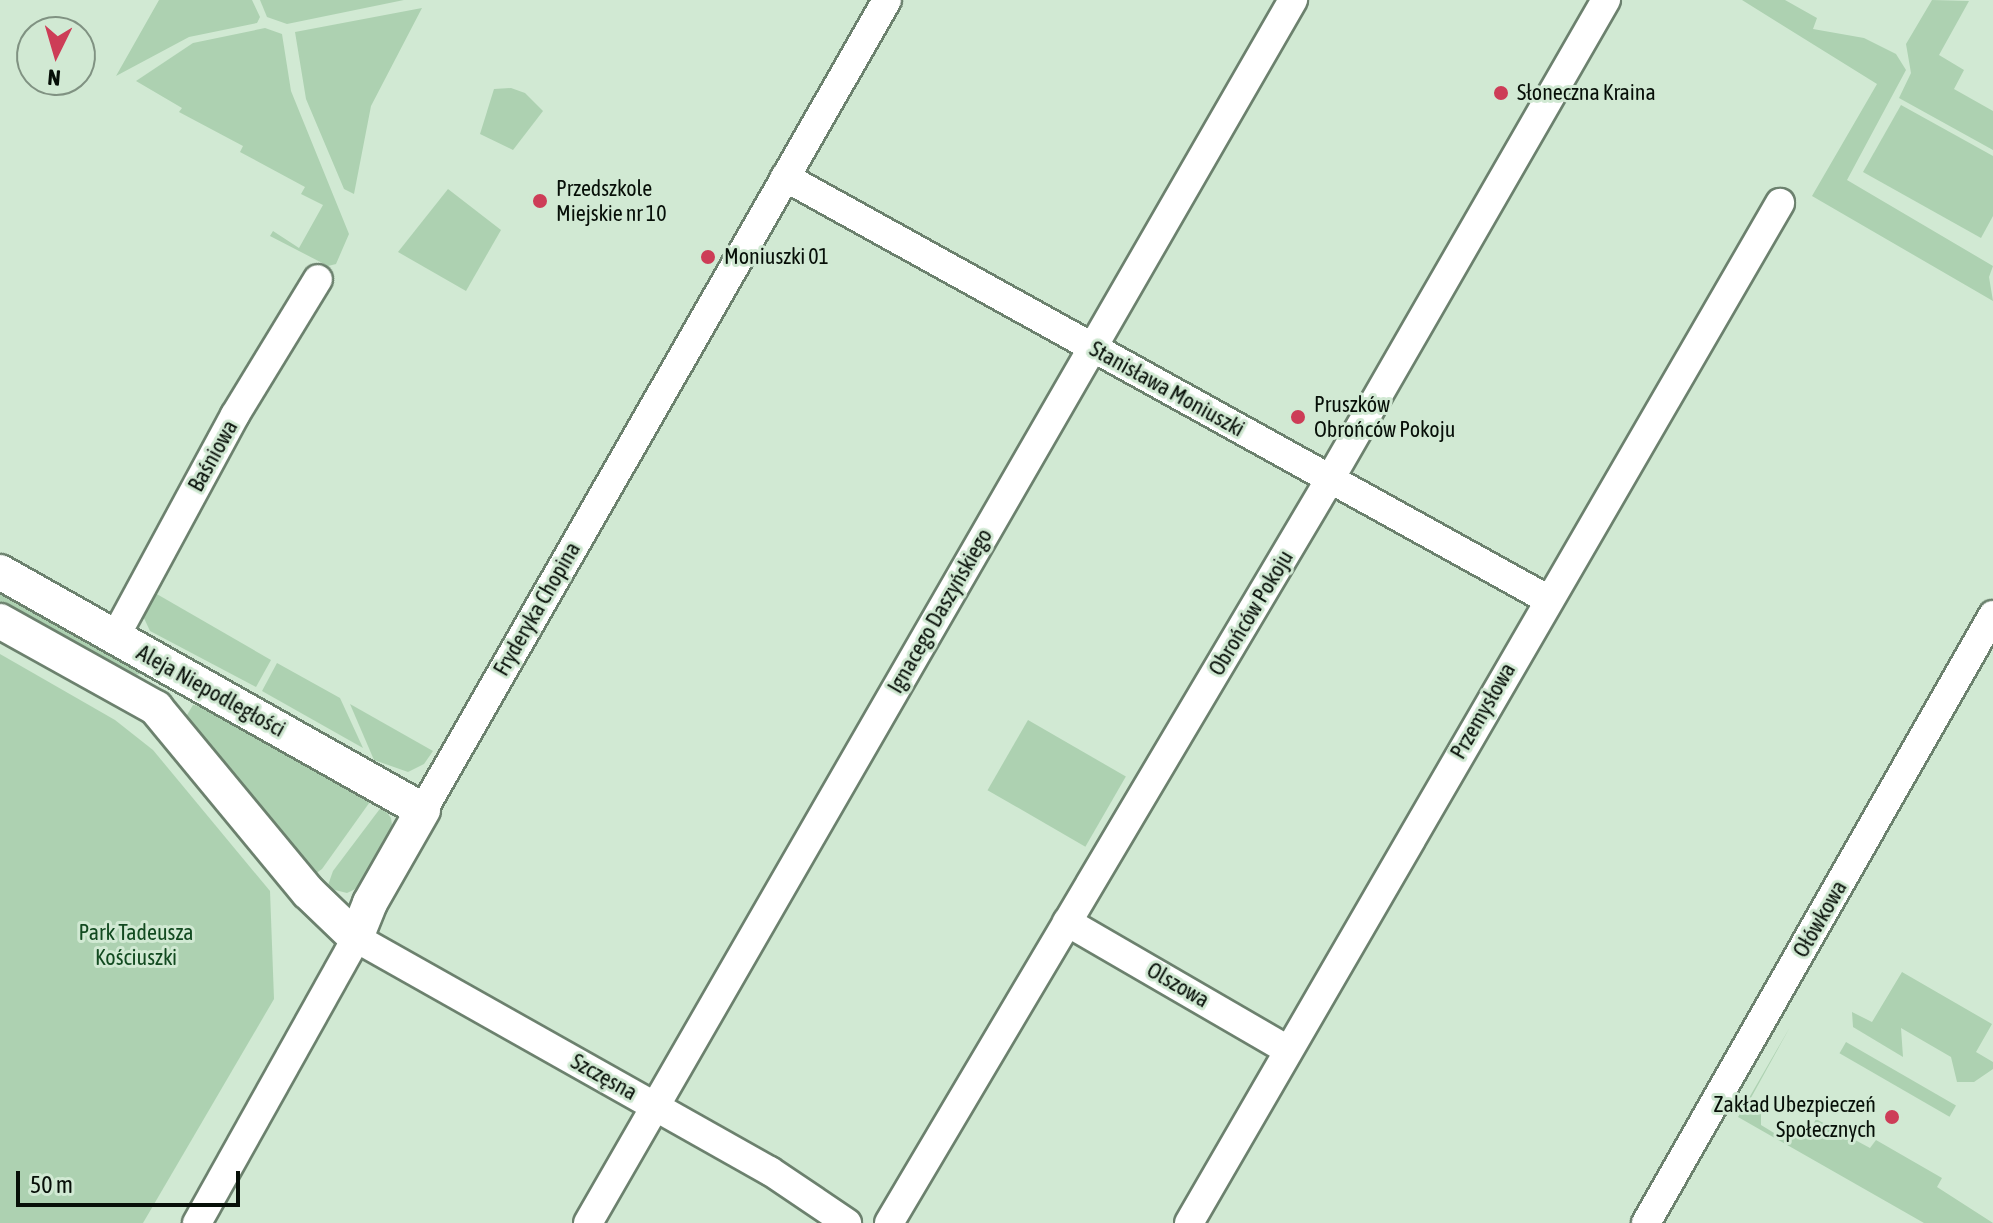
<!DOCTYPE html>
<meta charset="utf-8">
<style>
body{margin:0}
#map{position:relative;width:1993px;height:1223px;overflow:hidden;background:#d1e9d3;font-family:"Asap Condensed",sans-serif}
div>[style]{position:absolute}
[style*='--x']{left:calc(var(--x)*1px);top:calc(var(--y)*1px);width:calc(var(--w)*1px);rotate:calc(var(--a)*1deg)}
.green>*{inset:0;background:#add1b1;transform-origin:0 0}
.roads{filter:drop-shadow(2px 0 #6c816e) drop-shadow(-2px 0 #6c816e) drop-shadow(0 2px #6c816e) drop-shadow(0 -2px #6c816e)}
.minor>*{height:28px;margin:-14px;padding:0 14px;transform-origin:14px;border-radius:14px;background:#fff}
.tertiary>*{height:34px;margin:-17px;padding:0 17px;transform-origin:17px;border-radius:17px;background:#fff}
.dots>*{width:22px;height:22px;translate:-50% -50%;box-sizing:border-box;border:4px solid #d1e9d3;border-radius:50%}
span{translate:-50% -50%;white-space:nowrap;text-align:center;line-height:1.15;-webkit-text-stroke:6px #d1e9d3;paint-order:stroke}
.poi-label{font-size:22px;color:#070f08}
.left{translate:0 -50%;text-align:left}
.right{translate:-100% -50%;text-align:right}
.street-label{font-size:22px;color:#070f08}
.park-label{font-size:22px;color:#124a20}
.north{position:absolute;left:16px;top:16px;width:80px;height:80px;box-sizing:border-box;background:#d1e9d3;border:2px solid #809282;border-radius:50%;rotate:185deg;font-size:22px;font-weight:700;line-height:32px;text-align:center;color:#070f08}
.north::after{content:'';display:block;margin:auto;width:28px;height:36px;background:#cd3d57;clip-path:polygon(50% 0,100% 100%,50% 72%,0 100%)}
.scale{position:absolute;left:16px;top:1171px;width:224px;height:36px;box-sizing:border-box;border:4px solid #070f08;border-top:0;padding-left:10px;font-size:24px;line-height:28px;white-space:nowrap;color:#070f08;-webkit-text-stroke:6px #d1e9d3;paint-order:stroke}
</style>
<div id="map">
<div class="green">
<div style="clip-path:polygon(159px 0,252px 0,260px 17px,257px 23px,189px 37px,116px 76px)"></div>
<div style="clip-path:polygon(260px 0,404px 0,287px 24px,267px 17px)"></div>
<div style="clip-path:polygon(1742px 0,1785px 0,1817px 18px,1813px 29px,1864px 38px,1896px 54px,1906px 70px,1847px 180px,1993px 266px,1989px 277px,1993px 301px,1812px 196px,1877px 84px)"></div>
<div style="clip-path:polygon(1932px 0,1969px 1px,1939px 55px,1964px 70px,1954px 89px,1993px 111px,1993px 150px,1899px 98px,1911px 73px,1906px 44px)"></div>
<div style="clip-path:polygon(422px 8px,371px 106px,354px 194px,344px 189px,306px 99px,295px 32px)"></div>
<div style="clip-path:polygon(265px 28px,282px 34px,291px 91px,349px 234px,336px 264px,328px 266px,270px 236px,273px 231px,299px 248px,323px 205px,301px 194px,305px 187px,240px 152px,243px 146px,179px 112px,182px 108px,136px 81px,193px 43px)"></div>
<div style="clip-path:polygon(511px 88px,525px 93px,543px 111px,513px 150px,480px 134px,494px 89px)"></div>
<div style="clip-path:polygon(1901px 105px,1993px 156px,1993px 216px,1981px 238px,1863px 172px)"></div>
<div style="clip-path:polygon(448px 189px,501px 230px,466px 291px,398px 252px)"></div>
<div style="clip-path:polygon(0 588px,140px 670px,140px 674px,128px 676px,0 604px)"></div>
<div style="clip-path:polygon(155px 593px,271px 660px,256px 687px,150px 631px,143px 616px)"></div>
<div style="clip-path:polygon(0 654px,115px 720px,153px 750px,270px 891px,274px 999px,143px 1223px,0 1223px)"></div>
<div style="clip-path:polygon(277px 663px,340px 698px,363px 748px,262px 691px)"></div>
<div style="clip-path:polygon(350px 704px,433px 751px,424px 764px,408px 772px,374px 760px)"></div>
<div style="clip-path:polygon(193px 705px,208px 707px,372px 799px,322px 869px,315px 874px,190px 723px,187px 715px)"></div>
<div style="left:1028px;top:720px;width:113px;height:81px;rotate:30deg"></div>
<div style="clip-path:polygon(382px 806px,391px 818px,393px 832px,364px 885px,347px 893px,327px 888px,333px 871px)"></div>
<div style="clip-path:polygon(1902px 972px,1992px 1024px,1976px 1052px,1993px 1062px,1993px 1069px,1974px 1082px,1957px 1082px,1951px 1057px,1901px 1028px,1903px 1057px,1853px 1027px,1852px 1012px,1872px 1022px)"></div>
<div style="clip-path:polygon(1790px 1027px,1747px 1105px,1761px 1114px,1761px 1125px,1779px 1136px,1787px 1129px,1805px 1139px,1816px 1119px,1870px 1148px,1876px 1140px,1942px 1178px,1937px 1187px,1993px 1223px,1924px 1223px,1738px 1117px)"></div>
<div style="left:1846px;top:1042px;width:127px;height:13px;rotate:30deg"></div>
</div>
<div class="roads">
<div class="minor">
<div style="--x:785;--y:177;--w:873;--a:28.97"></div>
<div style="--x:115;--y:637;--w:252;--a:-61.6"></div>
<div style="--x:235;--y:415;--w:159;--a:-58.6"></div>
<div style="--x:423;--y:810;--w:933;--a:-60.19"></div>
<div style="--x:1067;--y:922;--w:255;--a:30.1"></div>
<div style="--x:197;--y:1223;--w:326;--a:-60.8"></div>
<div style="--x:356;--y:938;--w:475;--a:29.4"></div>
<div style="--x:770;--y:1171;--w:93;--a:34"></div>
<div style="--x:588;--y:1223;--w:1412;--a:-60.04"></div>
<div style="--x:889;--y:1223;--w:865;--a:-59.34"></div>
<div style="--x:1330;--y:479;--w:553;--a:-60.05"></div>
<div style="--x:1189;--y:1223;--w:1179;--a:-59.91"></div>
<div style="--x:1646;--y:1223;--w:700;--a:-60.29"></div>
</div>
<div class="tertiary">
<div style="--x:0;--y:572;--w:485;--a:29.4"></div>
<div style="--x:423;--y:810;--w:107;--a:119.7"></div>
<div style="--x:370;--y:903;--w:38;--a:112"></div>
<div style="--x:356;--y:938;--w:66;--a:-136.2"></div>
<div style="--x:308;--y:892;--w:239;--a:-129.6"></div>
<div style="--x:156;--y:708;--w:179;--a:-150.9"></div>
</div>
</div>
<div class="dots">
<div style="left:1501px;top:93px;background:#cd3d57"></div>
<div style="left:540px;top:201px;background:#cd3d57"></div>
<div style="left:708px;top:257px;background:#cd3d57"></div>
<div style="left:1298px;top:417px;background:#cd3d57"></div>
<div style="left:1892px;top:1117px;background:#cd3d57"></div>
</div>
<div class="poi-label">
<span class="left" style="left:1517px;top:93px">Słoneczna Kraina</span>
<span class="left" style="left:556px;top:201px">Przedszkole<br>Miejskie nr 10</span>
<span class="left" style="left:724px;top:257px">Moniuszki 01</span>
<span class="left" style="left:1314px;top:417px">Pruszków<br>Obrońców Pokoju</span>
<span class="right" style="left:1876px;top:1117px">Zakład Ubezpieczeń<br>Społecznych</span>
</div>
<div class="street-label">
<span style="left:1167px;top:389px;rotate:29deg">Stanisława Moniuszki</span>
<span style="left:213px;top:456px;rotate:-61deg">Baśniowa</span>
<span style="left:537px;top:609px;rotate:-60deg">Fryderyka Chopina</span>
<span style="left:940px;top:611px;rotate:-60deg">Ignacego Daszyńskiego</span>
<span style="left:1251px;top:613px;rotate:-59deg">Obrońców Pokoju</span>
<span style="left:211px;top:691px;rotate:29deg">Aleja Niepodległości</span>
<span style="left:1483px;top:711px;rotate:-60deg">Przemysłowa</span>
<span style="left:1820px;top:919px;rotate:-60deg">Ołówkowa</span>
<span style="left:1178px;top:985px;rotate:30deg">Olszowa</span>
<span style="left:604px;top:1077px;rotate:29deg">Szczęsna</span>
</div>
<div class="park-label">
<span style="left:136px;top:945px">Park Tadeusza<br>Kościuszki</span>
</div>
<div class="north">N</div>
<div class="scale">50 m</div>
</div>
